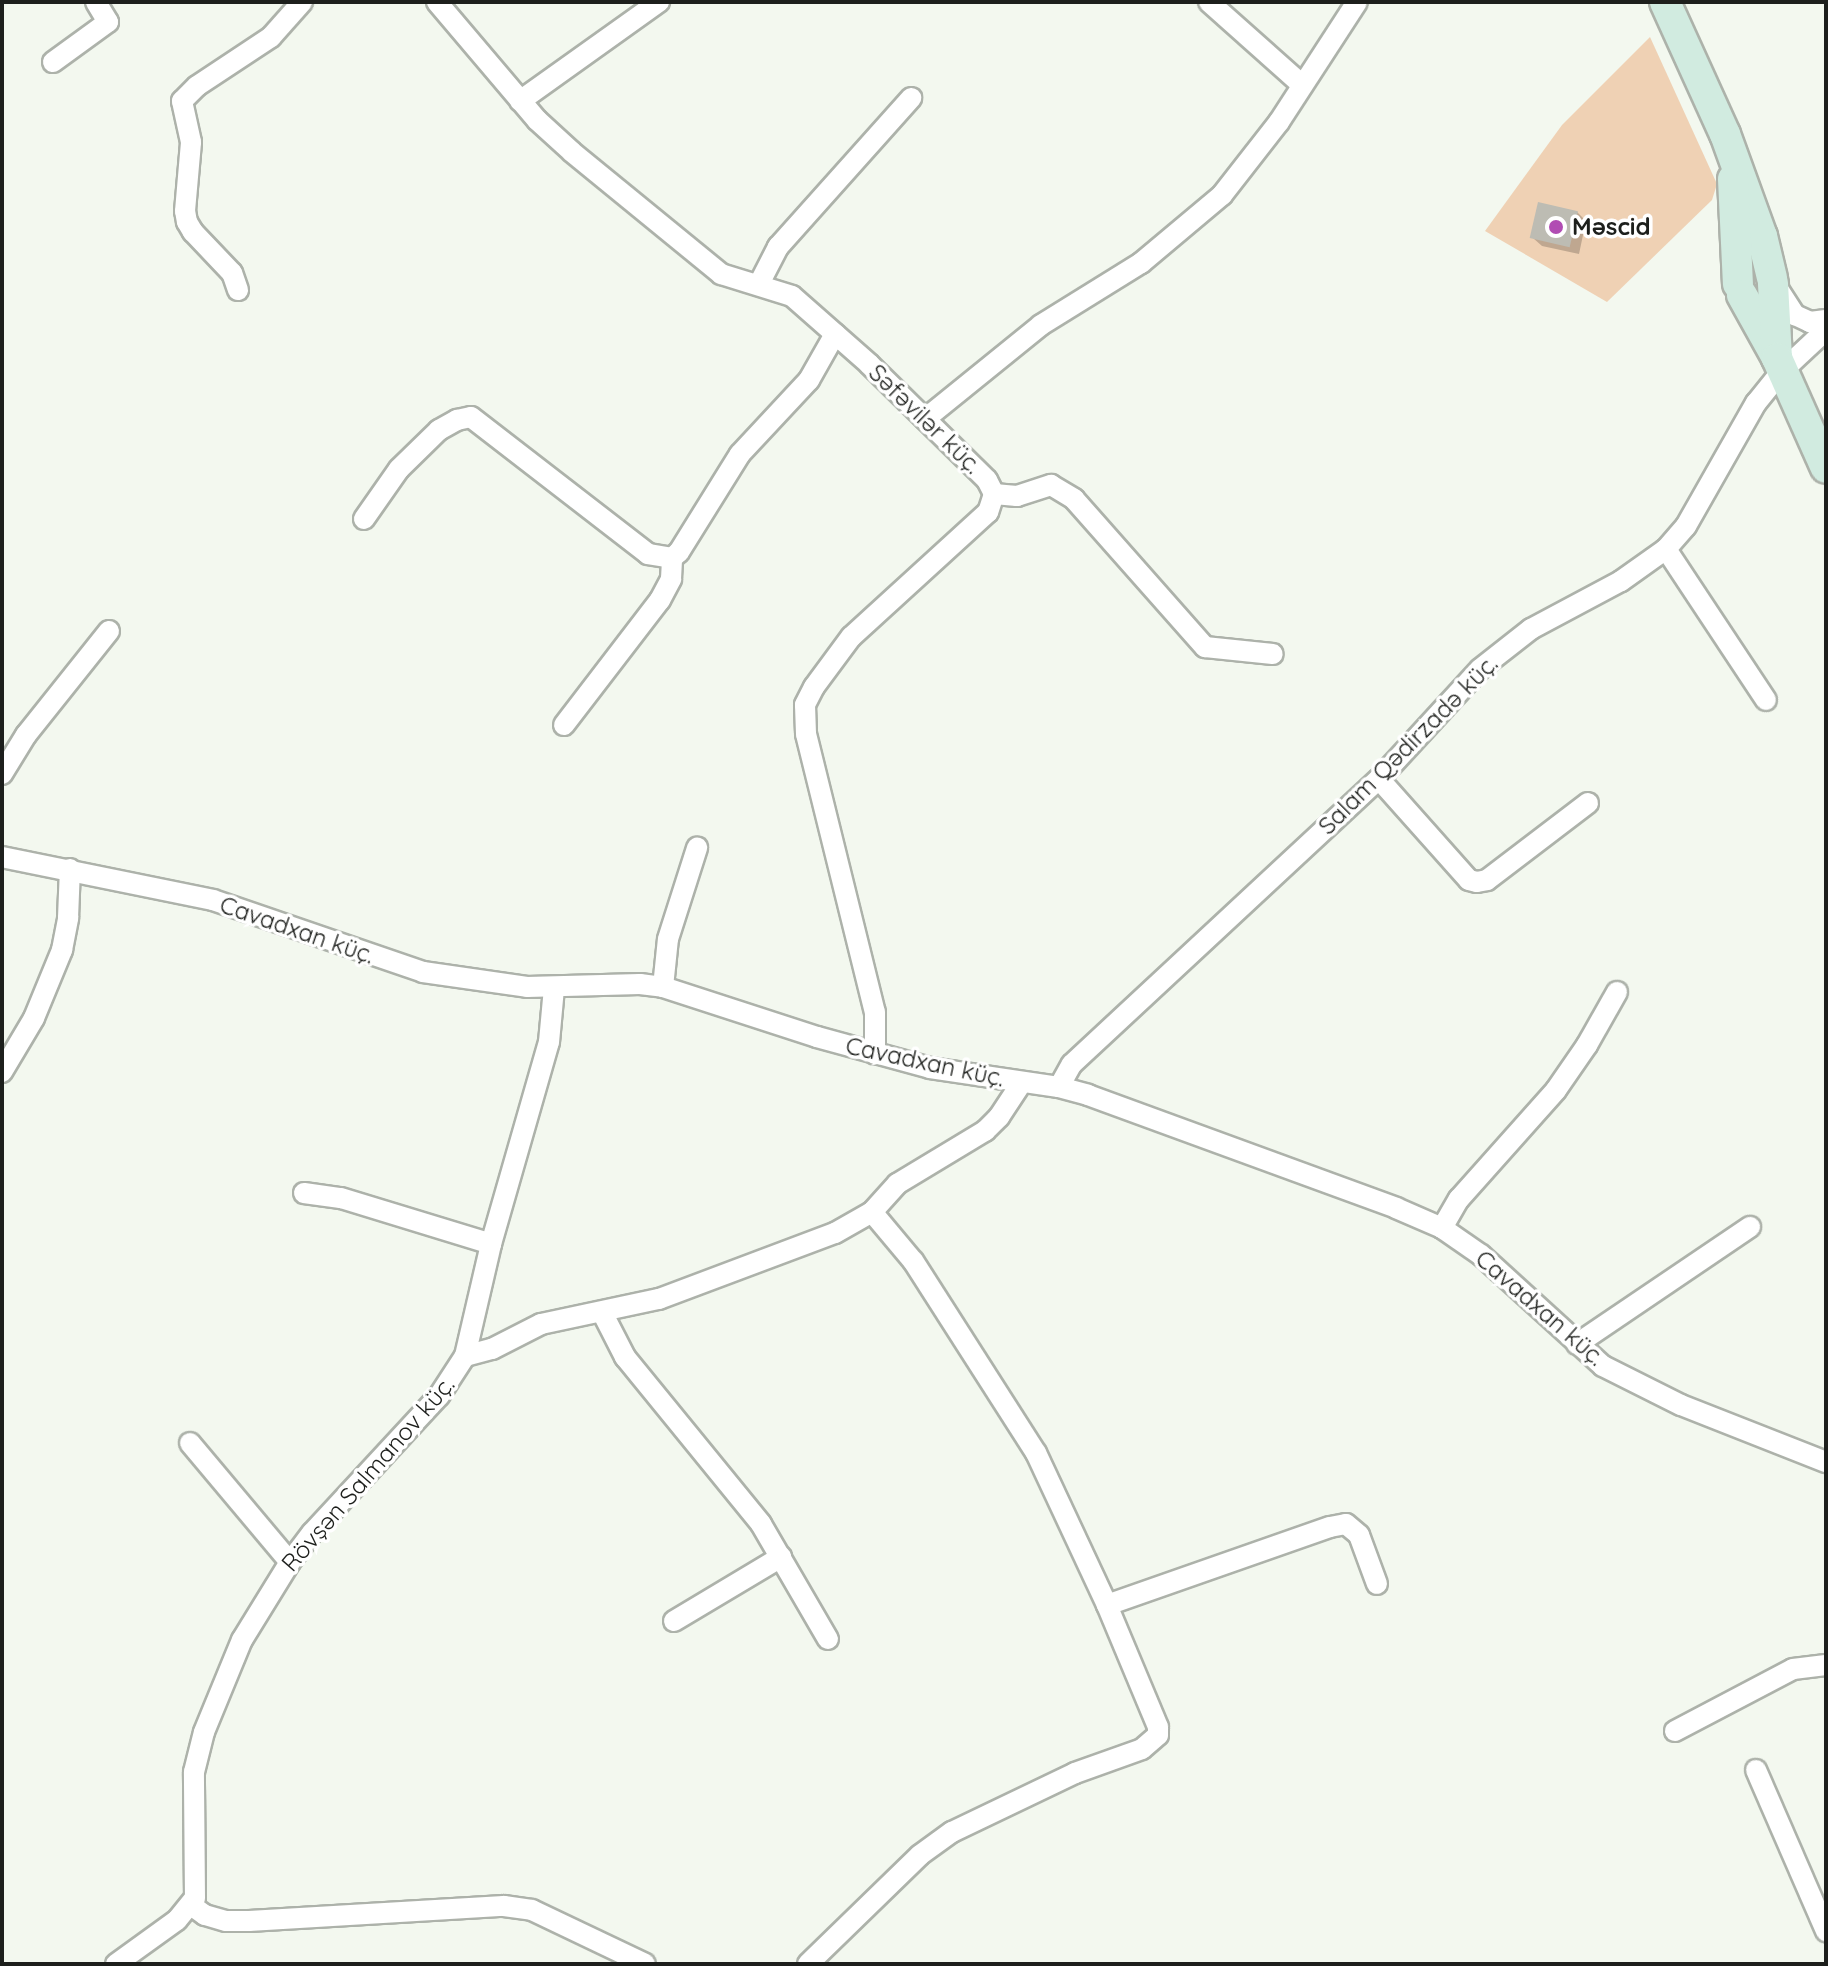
<!DOCTYPE html>
<meta charset="utf-8">
<style>
body{margin:0}
#map{position:relative;width:1828px;height:1966px;overflow:hidden;background:#f3f8ef;font-family:Quicksand,sans-serif}
div>[style]{position:absolute}
[style*='--x']{left:calc(var(--x)*1px);top:calc(var(--y)*1px);width:calc(var(--w)*1px);rotate:calc(var(--a)*1deg)}
.green>*{inset:0;background:#efd1b4}
.shadow>*{inset:0;background:#0003}
.building>*{inset:0;background:#bdbcb3;transform-origin:0 0}
.roads{filter:drop-shadow(2px 0 #adb2aa) drop-shadow(-2px 0 #adb2aa) drop-shadow(0 2px #adb2aa) drop-shadow(0 -2px #adb2aa)}
.street>*{height:20px;margin:-10px;padding:0 10px;transform-origin:10px;border-radius:10px;background:#fff}
.secondary>*{height:30px;margin:-15px;padding:0 15px;transform-origin:15px;border-radius:15px;background:#d1ebe0}
.dots>*{width:22px;height:22px;translate:-50% -50%;box-sizing:border-box;border:4px solid #fff;border-radius:50%}
span{translate:-50% -50%;white-space:nowrap;text-align:center;line-height:1.15;-webkit-text-stroke:7px #fff;paint-order:stroke}
.poi-label{font-size:24px;color:#1d1f1c;font-weight:700}
.left{translate:0 -50%;text-align:left}
.street-label{font-size:24px;color:#1d1f1c}
.frame{position:absolute;inset:0;border:4px solid #1d1f1c;pointer-events:none}
</style>
<div id="map">
<div class="green">
<div style="clip-path:polygon(1650px 37px,1717px 184px,1712px 200px,1607px 302px,1485px 231px,1562px 125px)"></div>
</div>
<div class="shadow">
<div style="clip-path:polygon(1577px 212px,1586px 221px,1579px 254px,1542px 246px,1533px 238px)"></div>
</div>
<div class="building">
<div style="left:1538px;top:202px;width:41px;height:37px;rotate:13deg"></div>
</div>
<div class="roads">
<div class="street">
<div style="--x:437;--y:2;--w:155;--a:49.7"></div>
<div style="--x:537;--y:120;--w:47;--a:42.4"></div>
<div style="--x:572;--y:152;--w:193;--a:39.3"></div>
<div style="--x:721;--y:274;--w:74;--a:17.2"></div>
<div style="--x:792;--y:296;--w:103;--a:41.4"></div>
<div style="--x:869;--y:364;--w:165;--a:44.5"></div>
<div style="--x:987;--y:480;--w:16;--a:63"></div>
<div style="--x:994;--y:494;--w:19;--a:108"></div>
<div style="--x:988;--y:512;--w:185;--a:137.6"></div>
<div style="--x:851;--y:637;--w:62;--a:126.5"></div>
<div style="--x:814;--y:687;--w:20;--a:117"></div>
<div style="--x:805;--y:705;--w:29;--a:88"></div>
<div style="--x:806;--y:734;--w:286;--a:76.1"></div>
<div style="--x:875;--y:1012;--w:42;--a:90"></div>
<div style="--x:1209;--y:2;--w:125;--a:41.7"></div>
<div style="--x:53;--y:62;--w:68;--a:-36"></div>
<div style="--x:108;--y:22;--w:23;--a:-121"></div>
<div style="--x:520;--y:101;--w:171;--a:-35.5"></div>
<div style="--x:759;--y:284;--w:42;--a:-62.8"></div>
<div style="--x:778;--y:247;--w:200;--a:-48.2"></div>
<div style="--x:1776;--y:286;--w:35;--a:57"></div>
<div style="--x:1795;--y:315;--w:17;--a:25"></div>
<div style="--x:1810;--y:322;--w:16;--a:-7"></div>
<div style="--x:238;--y:290;--w:18;--a:-109"></div>
<div style="--x:232;--y:273;--w:57;--a:-133.6"></div>
<div style="--x:193;--y:232;--w:12;--a:-121"></div>
<div style="--x:187;--y:222;--w:11;--a:-100"></div>
<div style="--x:185;--y:211;--w:69;--a:-85"></div>
<div style="--x:191;--y:142;--w:42;--a:-102.4"></div>
<div style="--x:182;--y:101;--w:21;--a:-45"></div>
<div style="--x:197;--y:86;--w:89;--a:-33.5"></div>
<div style="--x:271;--y:37;--w:47;--a:-48.5"></div>
<div style="--x:925;--y:419;--w:149;--a:-39"></div>
<div style="--x:1041;--y:325;--w:118;--a:-31.8"></div>
<div style="--x:1141;--y:263;--w:106;--a:-40"></div>
<div style="--x:1222;--y:195;--w:93;--a:-52"></div>
<div style="--x:1279;--y:122;--w:143;--a:-57"></div>
<div style="--x:994;--y:494;--w:23;--a:5"></div>
<div style="--x:1017;--y:496;--w:36;--a:-18"></div>
<div style="--x:1051;--y:485;--w:27;--a:31"></div>
<div style="--x:1074;--y:499;--w:198;--a:48.5"></div>
<div style="--x:1205;--y:647;--w:68;--a:5.9"></div>
<div style="--x:364;--y:519;--w:61;--a:-55"></div>
<div style="--x:399;--y:469;--w:56;--a:-44.3"></div>
<div style="--x:439;--y:430;--w:21;--a:-29"></div>
<div style="--x:457;--y:420;--w:14;--a:-12"></div>
<div style="--x:471;--y:417;--w:224;--a:37.7"></div>
<div style="--x:648;--y:554;--w:24;--a:9"></div>
<div style="--x:672;--y:558;--w:9;--a:-41"></div>
<div style="--x:679;--y:552;--w:115;--a:-58.1"></div>
<div style="--x:740;--y:454;--w:101;--a:-47"></div>
<div style="--x:809;--y:380;--w:53;--a:-60.5"></div>
<div style="--x:1666;--y:549;--w:181;--a:56.5"></div>
<div style="--x:564;--y:725;--w:158;--a:-52.5"></div>
<div style="--x:660;--y:600;--w:24;--a:-62"></div>
<div style="--x:671;--y:579;--w:21;--a:-87"></div>
<div style="--x:2;--y:774;--w:46;--a:-58.4"></div>
<div style="--x:26;--y:735;--w:133;--a:-51.4"></div>
<div style="--x:1379;--y:779;--w:135;--a:48.3"></div>
<div style="--x:1469;--y:880;--w:8;--a:14"></div>
<div style="--x:1477;--y:882;--w:10;--a:-11"></div>
<div style="--x:1487;--y:880;--w:127;--a:-37.3"></div>
<div style="--x:2;--y:857;--w:215;--a:11.5"></div>
<div style="--x:213;--y:900;--w:222;--a:18.9"></div>
<div style="--x:423;--y:972;--w:105;--a:8.2"></div>
<div style="--x:527;--y:987;--w:113;--a:-1.5"></div>
<div style="--x:640;--y:984;--w:23;--a:7"></div>
<div style="--x:663;--y:987;--w:162;--a:18"></div>
<div style="--x:817;--y:1037;--w:117;--a:15.3"></div>
<div style="--x:930;--y:1068;--w:130;--a:8.4"></div>
<div style="--x:1059;--y:1087;--w:30;--a:15"></div>
<div style="--x:1088;--y:1095;--w:328;--a:20.1"></div>
<div style="--x:1396;--y:1208;--w:50;--a:23.5"></div>
<div style="--x:1442;--y:1228;--w:47;--a:34.7"></div>
<div style="--x:1481;--y:1255;--w:165;--a:42.3"></div>
<div style="--x:1603;--y:1366;--w:87;--a:26.6"></div>
<div style="--x:1681;--y:1405;--w:156;--a:21.5"></div>
<div style="--x:663;--y:987;--w:48;--a:-84.1"></div>
<div style="--x:668;--y:939;--w:96;--a:-72.3"></div>
<div style="--x:2;--y:1072;--w:63;--a:-59.3"></div>
<div style="--x:34;--y:1018;--w:74;--a:-67.6"></div>
<div style="--x:62;--y:950;--w:33;--a:-79"></div>
<div style="--x:68;--y:918;--w:49;--a:-87.7"></div>
<div style="--x:1059;--y:1087;--w:26;--a:-61"></div>
<div style="--x:1072;--y:1064;--w:419;--a:-42.9"></div>
<div style="--x:1379;--y:779;--w:149;--a:-47.4"></div>
<div style="--x:1480;--y:669;--w:65;--a:-38.1"></div>
<div style="--x:1531;--y:629;--w:102;--a:-28.1"></div>
<div style="--x:1621;--y:581;--w:55;--a:-35.4"></div>
<div style="--x:1666;--y:549;--w:30;--a:-49"></div>
<div style="--x:1686;--y:526;--w:142;--a:-60.4"></div>
<div style="--x:1756;--y:403;--w:40;--a:-51"></div>
<div style="--x:1781;--y:372;--w:62;--a:-43"></div>
<div style="--x:304;--y:1193;--w:37;--a:8"></div>
<div style="--x:341;--y:1198;--w:157;--a:17"></div>
<div style="--x:1442;--y:1228;--w:34;--a:-60"></div>
<div style="--x:1459;--y:1199;--w:146;--a:-48.3"></div>
<div style="--x:1556;--y:1090;--w:55;--a:-55.4"></div>
<div style="--x:1587;--y:1045;--w:61;--a:-60.5"></div>
<div style="--x:602;--y:1312;--w:51;--a:62.9"></div>
<div style="--x:625;--y:1357;--w:215;--a:50.8"></div>
<div style="--x:761;--y:1524;--w:133;--a:59.8"></div>
<div style="--x:1577;--y:1344;--w:209;--a:-34.1"></div>
<div style="--x:465;--y:1356;--w:28;--a:-15"></div>
<div style="--x:492;--y:1349;--w:55;--a:-27"></div>
<div style="--x:541;--y:1324;--w:121;--a:-12"></div>
<div style="--x:659;--y:1299;--w:188;--a:-20.6"></div>
<div style="--x:835;--y:1233;--w:43;--a:-29.6"></div>
<div style="--x:872;--y:1212;--w:38;--a:-48"></div>
<div style="--x:897;--y:1184;--w:103;--a:-31.1"></div>
<div style="--x:985;--y:1131;--w:20;--a:-45"></div>
<div style="--x:999;--y:1117;--w:42;--a:-56.7"></div>
<div style="--x:190;--y:1443;--w:155;--a:50"></div>
<div style="--x:1107;--y:1605;--w:236;--a:-19.3"></div>
<div style="--x:1330;--y:1527;--w:16;--a:-11"></div>
<div style="--x:1346;--y:1524;--w:17;--a:40"></div>
<div style="--x:1359;--y:1535;--w:52;--a:69.8"></div>
<div style="--x:674;--y:1621;--w:125;--a:-30.9"></div>
<div style="--x:1675;--y:1731;--w:133;--a:-27.7"></div>
<div style="--x:1793;--y:1669;--w:33;--a:-7"></div>
<div style="--x:1756;--y:1770;--w:176;--a:66.5"></div>
<div style="--x:191;--y:1905;--w:17;--a:36"></div>
<div style="--x:205;--y:1915;--w:22;--a:16"></div>
<div style="--x:226;--y:1921;--w:23;--a:0"></div>
<div style="--x:249;--y:1921;--w:255;--a:-3.4"></div>
<div style="--x:504;--y:1906;--w:28;--a:8"></div>
<div style="--x:532;--y:1910;--w:125;--a:25.5"></div>
<div style="--x:116;--y:1964;--w:75;--a:-35.8"></div>
<div style="--x:177;--y:1920;--w:28;--a:-51"></div>
<div style="--x:195;--y:1898;--w:126;--a:-90.5"></div>
<div style="--x:194;--y:1772;--w:41;--a:-76"></div>
<div style="--x:204;--y:1732;--w:100;--a:-67.6"></div>
<div style="--x:242;--y:1640;--w:92;--a:-58.4"></div>
<div style="--x:290;--y:1562;--w:36;--a:-53"></div>
<div style="--x:312;--y:1533;--w:187;--a:-47.2"></div>
<div style="--x:439;--y:1396;--w:48;--a:-57"></div>
<div style="--x:465;--y:1356;--w:115;--a:-76.9"></div>
<div style="--x:491;--y:1244;--w:210;--a:-74"></div>
<div style="--x:549;--y:1042;--w:54;--a:-84.7"></div>
<div style="--x:808;--y:1964;--w:156;--a:-44.2"></div>
<div style="--x:920;--y:1855;--w:39;--a:-36"></div>
<div style="--x:952;--y:1832;--w:136;--a:-25.6"></div>
<div style="--x:1075;--y:1773;--w:71;--a:-19.7"></div>
<div style="--x:1142;--y:1749;--w:21;--a:-41"></div>
<div style="--x:1158;--y:1735;--w:8;--a:-90"></div>
<div style="--x:1158;--y:1727;--w:132;--a:-112.7"></div>
<div style="--x:1107;--y:1605;--w:168;--a:-115"></div>
<div style="--x:1036;--y:1453;--w:228;--a:-122.6"></div>
<div style="--x:913;--y:1261;--w:64;--a:-129.9"></div>
</div>
<div class="secondary">
<div style="--x:1665;--y:2;--w:145;--a:65.6"></div>
<div style="--x:1725;--y:134;--w:109;--a:70.1"></div>
<div style="--x:1762;--y:236;--w:43;--a:76.6"></div>
<div style="--x:1733;--y:179;--w:105;--a:87.3"></div>
<div style="--x:1742;--y:295;--w:72;--a:60.9"></div>
<div style="--x:1777;--y:358;--w:75;--a:-93.1"></div>
<div style="--x:1777;--y:358;--w:120;--a:66"></div>
</div>
</div>
<div class="dots">
<div style="left:1556px;top:227px;background:#b14db3"></div>
</div>
<div class="poi-label">
<span class="left" style="left:1572px;top:227px">Məscid</span>
</div>
<div class="street-label">
<span style="left:925px;top:419px;rotate:44deg">Səfəvilər küç.</span>
<span style="left:1408px;top:745px;rotate:-45deg">Salam Qədirzadə küç.</span>
<span style="left:297px;top:930px;rotate:19deg">Cavadxan küç.</span>
<span style="left:925px;top:1062px;rotate:12deg">Cavadxan küç.</span>
<span style="left:1540px;top:1308px;rotate:41deg">Cavadxan küç.</span>
<span style="left:368px;top:1474px;rotate:-49deg">Rövşən Salmanov küç.</span>
</div>
<div class="frame"></div>
</div>
